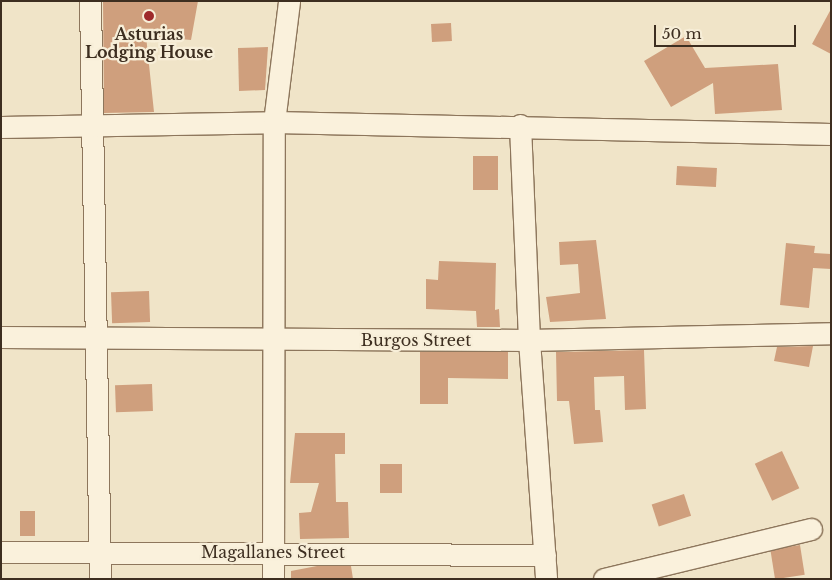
<!DOCTYPE html>
<style>
body{margin:0}
#map{position:relative;width:832px;height:580px;overflow:hidden;background:#f0e4c8;font-family:"Libre Baskerville",serif}
div>[style]{position:absolute}
[style*='--x']{left:calc(var(--x)*1px);top:calc(var(--y)*1px);width:calc(var(--w)*1px);rotate:calc(var(--a)*1deg)}
.building>*{inset:0;background:#cf9f7d;transform-origin:0 0}
.roads{filter:drop-shadow(1px 0 #8d765c) drop-shadow(-1px 0 #8d765c) drop-shadow(0 1px #8d765c) drop-shadow(0 -1px #8d765c)}
.street>*{height:21px;margin:-10.5px;padding:0 10.5px;transform-origin:10.5px;border-radius:10.5px;background:#faf1dc}
.dots>*{width:14px;height:14px;translate:-50% -50%;box-sizing:border-box;border:2px solid #f7eed8;border-radius:50%}
span{translate:-50% -50%;white-space:nowrap;text-align:center;line-height:1.15;-webkit-text-stroke:4.5px #f7eed8;paint-order:stroke}
.poi-label{font-size:16px;color:#3d2e20;font-weight:700}
.street-label{font-size:16px;color:#3d2e20}
.frame{position:absolute;inset:0;border:2px solid #3d2e20;pointer-events:none}
.scale{position:absolute;left:654px;top:25px;width:142px;height:22px;box-sizing:border-box;border:2px solid #3d2e20;border-top:0;padding-left:6px;font-size:15px;line-height:18px;white-space:nowrap;color:#3d2e20;-webkit-text-stroke:4px #f7eed8;paint-order:stroke}
</style>
<div id="map">
<div class="building">
<div style="clip-path:polygon(103px 1px,198px 1px,191px 40px,146px 36px,154px 112px,104px 113px)"></div>
<div style="clip-path:polygon(831px 9px,831px 54px,812px 44px)"></div>
<div style="left:451px;top:23px;width:18px;height:20px;rotate:87deg"></div>
<div style="clip-path:polygon(686px 36px,705px 68px,778px 64px,782px 110px,715px 114px,713px 83px,671px 107px,644px 61px)"></div>
<div style="clip-path:polygon(268px 47px,265px 90px,239px 91px,238px 48px)"></div>
<div style="left:473px;top:156px;width:25px;height:34px"></div>
<div style="left:677px;top:166px;width:40px;height:19px;rotate:3deg"></div>
<div style="clip-path:polygon(596px 240px,606px 319px,550px 322px,546px 297px,580px 293px,578px 264px,560px 265px,559px 242px)"></div>
<div style="clip-path:polygon(786px 243px,815px 246px,814px 253px,831px 254px,831px 269px,813px 268px,809px 308px,780px 305px)"></div>
<div style="clip-path:polygon(439px 261px,496px 263px,495px 310px,499px 309px,500px 327px,477px 327px,476px 311px,426px 309px,426px 279px,438px 280px)"></div>
<div style="left:149px;top:291px;width:31px;height:38px;rotate:88deg"></div>
<div style="clip-path:polygon(813px 346px,809px 367px,774px 361px,777px 347px)"></div>
<div style="clip-path:polygon(644px 350px,646px 409px,625px 410px,624px 376px,594px 377px,595px 410px,600px 410px,603px 442px,574px 444px,569px 401px,557px 401px,556px 352px)"></div>
<div style="clip-path:polygon(420px 352px,508px 352px,508px 379px,448px 378px,448px 404px,420px 404px)"></div>
<div style="left:152px;top:384px;width:27px;height:37px;rotate:88deg"></div>
<div style="clip-path:polygon(295px 433px,345px 433px,345px 454px,335px 454px,336px 502px,348px 502px,349px 538px,300px 539px,299px 513px,311px 512px,319px 483px,290px 483px)"></div>
<div style="left:782px;top:451px;width:41px;height:30px;rotate:65deg"></div>
<div style="left:380px;top:464px;width:22px;height:29px"></div>
<div style="left:684px;top:494px;width:23px;height:34px;rotate:72deg"></div>
<div style="left:20px;top:511px;width:15px;height:25px"></div>
<div style="left:800px;top:545px;width:30px;height:30px;rotate:81deg"></div>
<div style="clip-path:polygon(317px 566px,351px 566px,353px 579px,291px 579px,291px 571px)"></div>
</div>
<div class="roads">
<div class="street">
<div style="--x:90;--y:1;--w:578;--a:89.01"></div>
<div style="--x:520;--y:125;--w:215;--a:87.6"></div>
<div style="--x:529;--y:340;--w:240;--a:85.9"></div>
<div style="--x:1;--y:127;--w:273;--a:-1"></div>
<div style="--x:274;--y:122;--w:557;--a:1.23"></div>
<div style="--x:1;--y:337;--w:528;--a:0.33"></div>
<div style="--x:529;--y:340;--w:302;--a:-1.3"></div>
<div style="--x:1;--y:552;--w:544;--a:0.32"></div>
<div style="--x:273;--y:579;--w:457;--a:-89.9"></div>
<div style="--x:274;--y:122;--w:122;--a:-82.9"></div>
<div style="--x:604;--y:579;--w:213;--a:-13.6"></div>
</div>
</div>
<div class="dots">
<div style="left:149px;top:16px;background:#9e2a2b"></div>
</div>
<div class="poi-label">
<span style="left:149px;top:43px">Asturias<br>Lodging House</span>
</div>
<div class="street-label">
<span style="left:416px;top:340px">Burgos Street</span>
<span style="left:273px;top:552px">Magallanes Street</span>
</div>
<div class="frame"></div>
<div class="scale">50 m</div>
</div>
